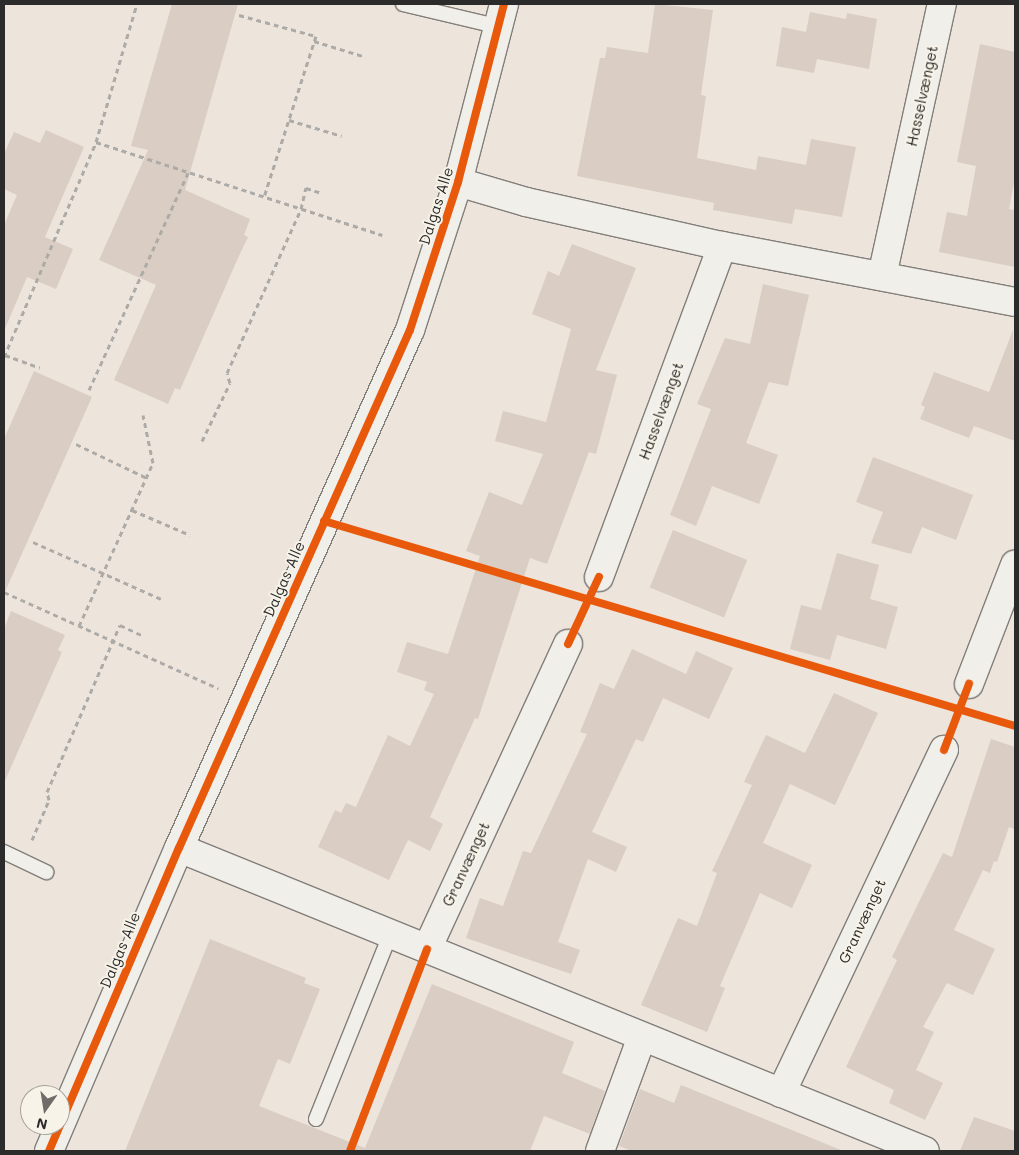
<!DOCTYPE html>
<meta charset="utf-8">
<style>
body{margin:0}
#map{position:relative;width:1019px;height:1155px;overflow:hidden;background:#ede4db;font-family:Mali,sans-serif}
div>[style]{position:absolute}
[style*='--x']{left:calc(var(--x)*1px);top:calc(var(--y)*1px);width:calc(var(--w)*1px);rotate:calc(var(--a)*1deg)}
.building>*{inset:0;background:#dacdc3;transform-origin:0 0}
.path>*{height:3px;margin-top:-1.5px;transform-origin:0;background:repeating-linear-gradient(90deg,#adaba8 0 5px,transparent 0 9px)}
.roads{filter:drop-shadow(1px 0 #827e7a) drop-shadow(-1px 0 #827e7a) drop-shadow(0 1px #827e7a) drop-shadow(0 -1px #827e7a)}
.lane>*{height:14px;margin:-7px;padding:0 7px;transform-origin:7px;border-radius:7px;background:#f1efea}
.street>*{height:28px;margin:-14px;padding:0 14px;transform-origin:14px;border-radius:14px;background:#f1efea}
.secondary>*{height:28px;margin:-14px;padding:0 14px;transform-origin:14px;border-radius:14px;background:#f1efea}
.cycleway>*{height:8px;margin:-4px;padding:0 4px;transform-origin:4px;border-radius:4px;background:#e8590c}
span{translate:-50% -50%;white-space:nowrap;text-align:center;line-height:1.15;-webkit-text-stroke:4px #f7f3e8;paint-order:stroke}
.street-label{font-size:15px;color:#2b2b2b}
.frame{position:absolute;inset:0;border:5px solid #2b2b2b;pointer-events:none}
.north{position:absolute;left:20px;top:1085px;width:50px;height:50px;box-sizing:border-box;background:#f7f3e8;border:1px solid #a5a39c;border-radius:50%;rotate:193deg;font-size:14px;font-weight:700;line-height:20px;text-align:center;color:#2b2b2b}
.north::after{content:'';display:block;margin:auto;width:18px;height:22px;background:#6f6c69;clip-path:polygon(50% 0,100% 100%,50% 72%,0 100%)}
</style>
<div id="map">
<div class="building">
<div style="clip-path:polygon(172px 4px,238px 4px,185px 190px,250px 219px,244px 235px,248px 237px,238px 258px,180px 390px,175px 388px,168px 404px,114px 380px,156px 285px,99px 260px,148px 150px,131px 146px)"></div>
<div style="clip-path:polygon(655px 4px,713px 10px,701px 95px,706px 96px,697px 158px,756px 170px,758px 156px,806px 165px,811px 139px,856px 147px,842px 217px,795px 209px,792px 224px,713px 210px,714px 203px,577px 176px,600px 58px,605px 58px,607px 47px,648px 53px)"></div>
<div style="clip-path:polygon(810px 12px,846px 19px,847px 13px,877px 19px,869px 69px,817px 59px,814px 73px,776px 66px,782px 27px,806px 32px)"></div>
<div style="clip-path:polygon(980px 44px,1015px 52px,1015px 178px,1009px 209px,1015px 210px,1015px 267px,939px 252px,947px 212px,967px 216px,976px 166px,957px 162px)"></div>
<div style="clip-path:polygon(46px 130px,84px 147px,45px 237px,73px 249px,56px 289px,27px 277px,4px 331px,4px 225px,17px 195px,4px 189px,4px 154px,14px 132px,40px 143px)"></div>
<div style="clip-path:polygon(572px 244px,636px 268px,596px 370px,617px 375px,596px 454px,589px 452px,547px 564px,530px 558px,478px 719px,475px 718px,430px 817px,443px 824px,430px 851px,408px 840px,389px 880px,318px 847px,335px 810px,341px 813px,346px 803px,356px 807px,388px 735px,410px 746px,434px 694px,424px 690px,427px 682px,397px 672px,407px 642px,448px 654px,480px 556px,466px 551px,489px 492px,522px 505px,543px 454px,495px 441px,503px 411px,546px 422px,571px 329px,532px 314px,548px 271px,559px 276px)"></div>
<div style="clip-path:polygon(763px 284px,809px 295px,788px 386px,769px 382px,746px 443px,778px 455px,759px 504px,712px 486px,696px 526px,670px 515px,711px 409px,697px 404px,725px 338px,750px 344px)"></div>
<div style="clip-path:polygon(1013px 330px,1015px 441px,974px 426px,969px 438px,920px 419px,925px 407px,921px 405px,934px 372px,989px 392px)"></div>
<div style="clip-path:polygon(34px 371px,92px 397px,4px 594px,4px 439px)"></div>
<div style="clip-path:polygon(873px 457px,973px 495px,956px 540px,922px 527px,911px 554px,871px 543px,883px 512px,856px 502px)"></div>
<div style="left:673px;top:530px;width:80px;height:62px;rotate:22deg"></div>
<div style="clip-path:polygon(837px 553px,879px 565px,870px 599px,898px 607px,886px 649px,837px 635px,830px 660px,790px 649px,801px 605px,821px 610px)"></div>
<div style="clip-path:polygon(11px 611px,65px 635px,58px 650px,62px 652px,4px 783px,4px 629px)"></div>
<div style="clip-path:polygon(632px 649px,686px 674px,696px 651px,733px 668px,709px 719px,663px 698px,643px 742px,636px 739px,592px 832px,627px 847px,616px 872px,588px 859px,558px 942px,580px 950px,571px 974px,466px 938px,480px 898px,503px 906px,523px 851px,531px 853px,587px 734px,580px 732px,600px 683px,614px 689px)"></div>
<div style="clip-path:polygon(834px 693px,878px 713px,835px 805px,790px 784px,763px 843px,812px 865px,792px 908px,760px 893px,720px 986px,725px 988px,707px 1032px,641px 1005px,678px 918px,697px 926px,717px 873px,712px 871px,752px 785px,744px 782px,766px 735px,805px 753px)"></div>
<div style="clip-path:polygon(991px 739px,1015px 747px,1015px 829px,1009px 827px,997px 862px,994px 861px,990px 873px,983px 870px,954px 930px,995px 949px,973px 995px,947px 983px,923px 1027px,934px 1032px,916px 1070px,943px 1083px,925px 1120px,889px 1103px,894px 1090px,846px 1067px,897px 960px,892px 957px,914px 912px,943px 853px,952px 857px)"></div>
<div style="clip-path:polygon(210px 939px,306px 978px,304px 983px,320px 989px,290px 1064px,278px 1059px,259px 1106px,365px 1148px,432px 984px,574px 1042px,562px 1073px,605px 1091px,590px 1134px,544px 1116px,530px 1151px,125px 1151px)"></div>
<div style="clip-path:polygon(681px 1085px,841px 1150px,840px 1151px,632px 1151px,619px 1146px,640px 1089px,674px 1103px)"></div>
<div style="clip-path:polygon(974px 1117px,1015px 1131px,1015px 1151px,960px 1151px)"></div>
</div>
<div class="path">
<div style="--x:239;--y:15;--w:80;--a:15.3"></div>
<div style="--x:316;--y:36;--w:169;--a:107.9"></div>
<div style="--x:314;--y:41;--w:54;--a:17.1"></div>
<div style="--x:289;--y:120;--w:55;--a:16.8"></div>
<div style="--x:96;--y:142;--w:301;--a:18"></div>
<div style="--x:5;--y:355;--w:37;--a:20"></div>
<div style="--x:4;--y:357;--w:234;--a:-66.8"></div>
<div style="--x:96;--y:142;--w:144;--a:-73.5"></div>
<div style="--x:89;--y:390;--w:239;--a:-65.5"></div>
<div style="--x:202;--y:441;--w:64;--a:-64.2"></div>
<div style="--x:230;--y:383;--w:10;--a:-107"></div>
<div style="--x:227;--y:373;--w:180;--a:-65.7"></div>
<div style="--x:301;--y:209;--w:22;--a:-77"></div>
<div style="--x:306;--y:188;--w:16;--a:18"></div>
<div style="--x:76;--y:444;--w:79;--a:25.6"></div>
<div style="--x:132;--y:510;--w:63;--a:23.3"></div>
<div style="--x:33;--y:542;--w:140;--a:24"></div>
<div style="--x:4;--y:592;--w:235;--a:24.2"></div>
<div style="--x:79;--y:626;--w:179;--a:-65.6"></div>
<div style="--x:153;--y:463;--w:49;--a:-101.8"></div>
<div style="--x:32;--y:840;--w:43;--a:-67"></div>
<div style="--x:49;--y:800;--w:8;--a:-104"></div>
<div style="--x:47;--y:792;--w:182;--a:-66.4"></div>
<div style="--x:120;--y:625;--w:26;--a:25"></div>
</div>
<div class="roads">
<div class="lane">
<div style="--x:403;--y:4;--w:100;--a:13.3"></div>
<div style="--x:4;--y:852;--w:47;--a:25.5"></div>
<div style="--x:316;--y:1119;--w:198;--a:-68.1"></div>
</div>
<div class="street">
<div style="--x:458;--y:182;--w:71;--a:16.4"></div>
<div style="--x:526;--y:202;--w:201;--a:12.7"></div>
<div style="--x:722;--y:246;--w:298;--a:10.8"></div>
<div style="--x:882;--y:276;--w:279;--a:-77.6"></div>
<div style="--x:599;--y:577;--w:353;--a:-69.6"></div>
<div style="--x:969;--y:684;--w:128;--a:-68.9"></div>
<div style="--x:179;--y:848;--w:805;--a:22.11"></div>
<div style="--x:427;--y:949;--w:336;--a:-65.2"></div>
<div style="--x:781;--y:1093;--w:380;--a:-64.6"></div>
<div style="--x:600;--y:1151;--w:121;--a:-69.8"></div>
</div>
<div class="secondary">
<div style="--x:49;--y:1151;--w:330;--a:-66.8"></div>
<div style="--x:179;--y:848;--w:567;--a:-65.97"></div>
<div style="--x:410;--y:330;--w:156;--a:-72"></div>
<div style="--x:458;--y:182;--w:184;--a:-75.5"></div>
</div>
</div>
<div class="cycleway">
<div style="--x:324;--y:521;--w:721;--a:16.52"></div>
<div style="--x:568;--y:644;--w:74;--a:-65.2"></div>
<div style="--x:944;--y:750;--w:71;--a:-69.3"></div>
<div style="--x:49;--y:1151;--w:330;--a:-66.8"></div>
<div style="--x:179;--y:848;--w:567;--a:-65.97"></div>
<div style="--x:410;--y:330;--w:156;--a:-72"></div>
<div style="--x:458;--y:182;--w:184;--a:-75.5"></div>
<div style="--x:350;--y:1151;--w:216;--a:-69.1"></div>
</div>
<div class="street-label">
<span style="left:922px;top:96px;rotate:-78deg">Hasselvænget</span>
<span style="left:436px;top:206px;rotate:-72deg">Dalgas Alle</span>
<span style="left:661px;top:411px;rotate:-70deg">Hasselvænget</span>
<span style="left:284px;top:579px;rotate:-66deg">Dalgas Alle</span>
<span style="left:466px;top:864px;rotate:-65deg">Granvænget</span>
<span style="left:862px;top:921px;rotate:-65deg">Granvænget</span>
<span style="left:120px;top:950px;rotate:-67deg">Dalgas Alle</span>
</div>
<div class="frame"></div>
<div class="north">N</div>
</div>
